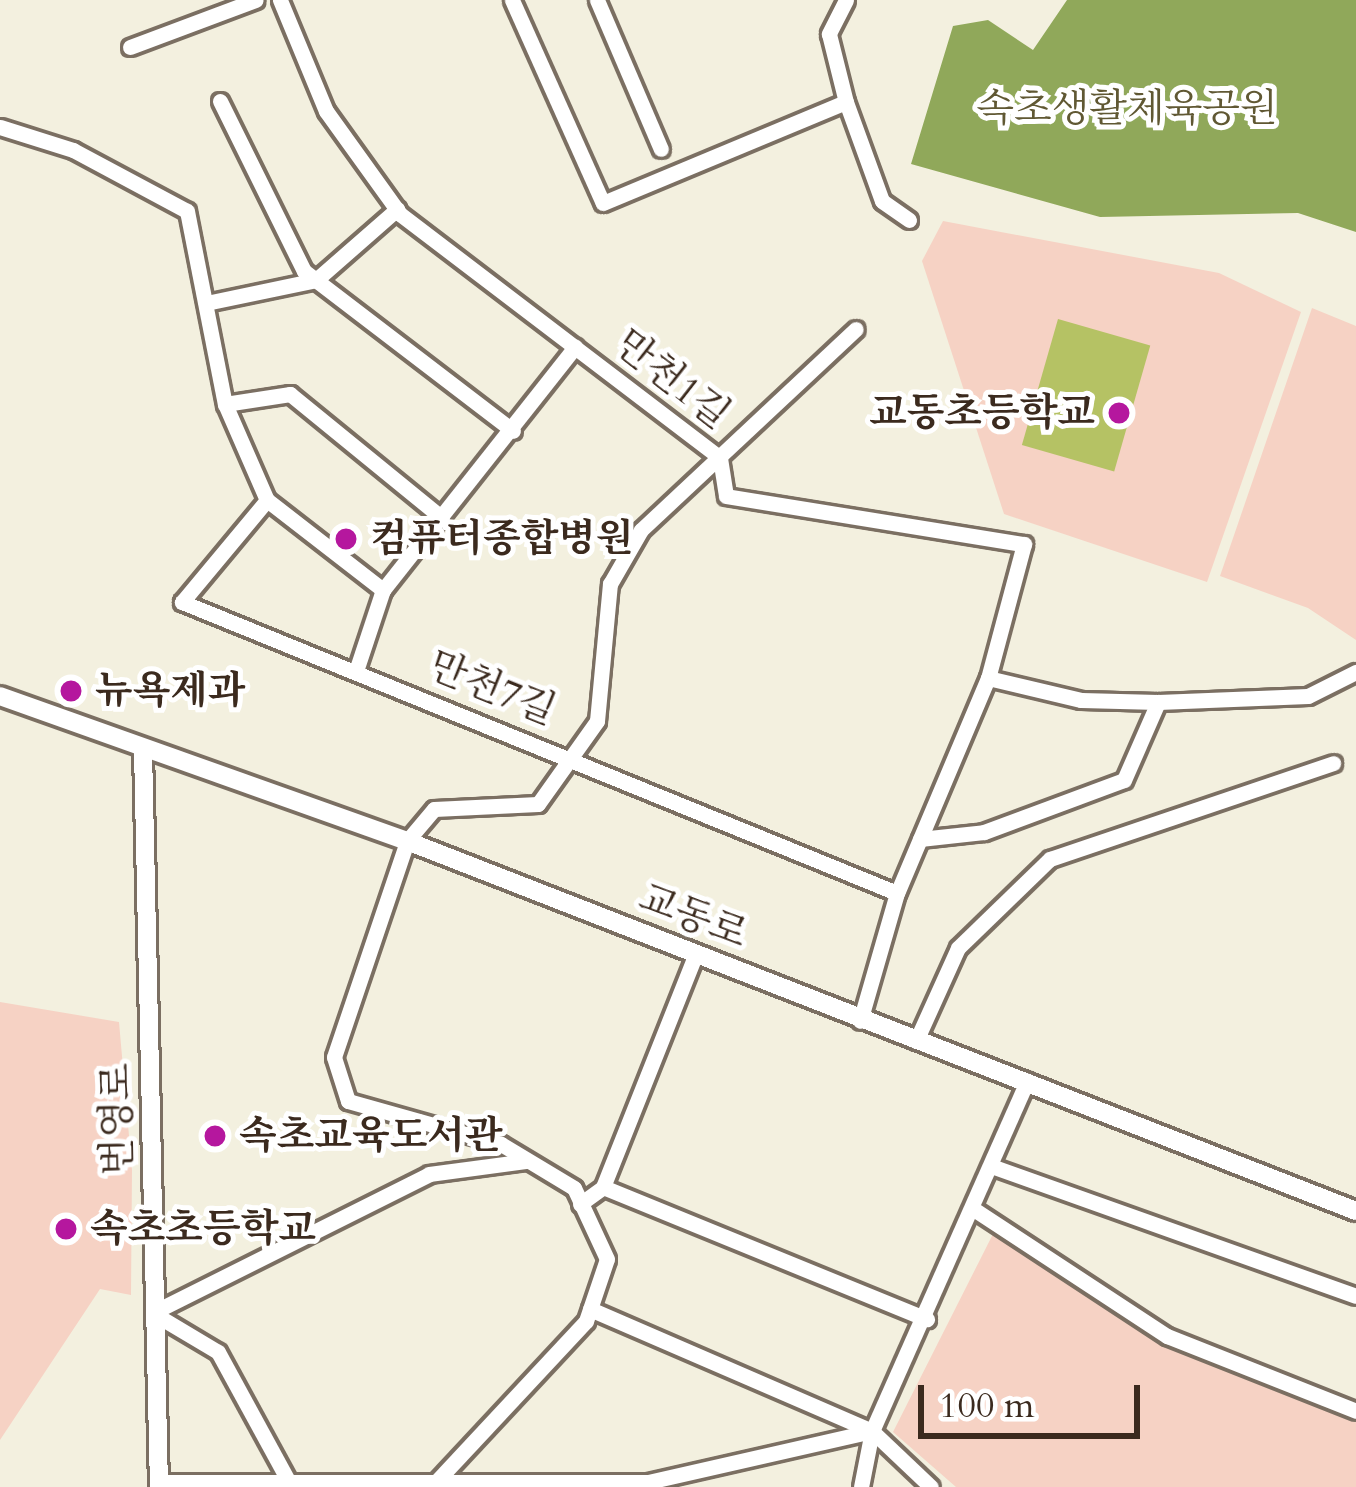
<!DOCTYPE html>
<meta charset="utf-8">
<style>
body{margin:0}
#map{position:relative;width:1356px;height:1487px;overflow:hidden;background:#f3f0df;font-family:Cardo,"Noto Serif KR",serif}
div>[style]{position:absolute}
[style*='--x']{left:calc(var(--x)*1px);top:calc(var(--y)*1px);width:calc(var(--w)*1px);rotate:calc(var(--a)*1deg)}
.built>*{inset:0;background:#f6d2c4}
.green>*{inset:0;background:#b5c264;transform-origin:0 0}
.forest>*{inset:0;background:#90a85a}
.roads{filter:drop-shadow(3px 0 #7b6f62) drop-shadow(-3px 0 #7b6f62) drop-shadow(0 3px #7b6f62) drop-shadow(0 -3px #7b6f62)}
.minor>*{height:15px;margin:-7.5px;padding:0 7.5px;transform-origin:7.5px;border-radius:7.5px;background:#fff}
.tertiary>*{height:18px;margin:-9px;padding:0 9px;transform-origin:9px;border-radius:9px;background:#fff}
.dots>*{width:33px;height:33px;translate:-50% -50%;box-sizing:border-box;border:6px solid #fff;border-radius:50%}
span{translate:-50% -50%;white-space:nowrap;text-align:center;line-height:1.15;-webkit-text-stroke:10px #fff;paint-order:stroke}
.park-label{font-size:39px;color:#605833}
.street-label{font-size:39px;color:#3b2a1e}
.poi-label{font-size:39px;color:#3b2a1e;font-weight:700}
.right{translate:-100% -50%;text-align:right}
.left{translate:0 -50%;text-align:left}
.scale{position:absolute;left:918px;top:1385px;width:222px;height:54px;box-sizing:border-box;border:6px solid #3b2a1e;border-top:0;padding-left:15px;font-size:36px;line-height:42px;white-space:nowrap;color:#3b2a1e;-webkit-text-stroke:9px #fff;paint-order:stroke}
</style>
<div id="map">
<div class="built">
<div style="clip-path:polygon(943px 221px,1219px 273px,1301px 312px,1207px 582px,1004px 514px,922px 261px)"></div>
<div style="clip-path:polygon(1312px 308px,1356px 326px,1356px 640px,1308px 608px,1220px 576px)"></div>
<div style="clip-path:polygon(0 1002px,119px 1022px,132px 1170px,131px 1295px,100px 1289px,0 1440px)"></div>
<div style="clip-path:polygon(993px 1234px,1174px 1347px,1356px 1420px,1356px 1487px,956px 1487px,893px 1432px)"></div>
</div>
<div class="green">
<div style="left:1058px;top:319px;width:96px;height:131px;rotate:16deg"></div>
</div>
<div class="forest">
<div style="clip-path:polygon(1067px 0,1356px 0,1356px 232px,1298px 213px,1100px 217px,911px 164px,953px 26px,988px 20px,1033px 50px)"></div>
</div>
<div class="roads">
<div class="minor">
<div style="--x:280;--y:0;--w:120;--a:67.5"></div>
<div style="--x:326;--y:111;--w:127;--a:54.3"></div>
<div style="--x:400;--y:214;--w:402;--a:37.3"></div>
<div style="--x:720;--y:458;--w:38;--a:81"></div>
<div style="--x:726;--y:496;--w:302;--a:9.2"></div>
<div style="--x:1024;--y:544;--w:139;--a:105"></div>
<div style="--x:988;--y:678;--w:233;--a:112.9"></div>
<div style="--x:897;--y:893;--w:133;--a:106.1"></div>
<div style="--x:512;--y:0;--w:222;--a:65.9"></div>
<div style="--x:603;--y:203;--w:263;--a:-22.6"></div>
<div style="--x:597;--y:0;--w:162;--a:66.8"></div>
<div style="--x:846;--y:0;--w:38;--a:117"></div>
<div style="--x:829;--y:34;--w:70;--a:76"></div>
<div style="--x:846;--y:102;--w:105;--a:70"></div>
<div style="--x:882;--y:201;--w:33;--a:35"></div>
<div style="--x:130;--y:47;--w:134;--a:-20.5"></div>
<div style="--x:220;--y:101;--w:190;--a:63.7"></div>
<div style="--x:304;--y:271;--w:263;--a:37.4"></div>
<div style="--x:0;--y:127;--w:77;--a:17.5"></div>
<div style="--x:73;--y:150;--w:129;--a:28.2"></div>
<div style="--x:187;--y:211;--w:197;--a:78.9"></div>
<div style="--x:225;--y:404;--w:105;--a:66.4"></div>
<div style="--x:267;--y:500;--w:133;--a:129.8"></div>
<div style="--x:182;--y:602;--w:772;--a:22.15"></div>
<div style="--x:211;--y:302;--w:107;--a:-11.8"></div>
<div style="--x:316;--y:280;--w:108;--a:-41.2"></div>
<div style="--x:225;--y:404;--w:66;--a:-8.7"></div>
<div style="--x:290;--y:394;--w:196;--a:39.2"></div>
<div style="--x:267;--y:500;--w:147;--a:37.8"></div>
<div style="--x:356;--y:671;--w:85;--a:-71.6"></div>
<div style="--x:383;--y:590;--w:310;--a:-51.7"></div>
<div style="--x:988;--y:678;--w:96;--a:13.3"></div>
<div style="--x:1081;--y:700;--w:77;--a:1.5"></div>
<div style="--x:1158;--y:702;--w:150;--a:-2.3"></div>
<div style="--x:1308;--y:696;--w:54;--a:-26.6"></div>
<div style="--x:920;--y:839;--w:64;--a:-6.2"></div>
<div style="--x:984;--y:832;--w:149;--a:-20.4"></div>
<div style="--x:1124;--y:780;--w:85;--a:-66.4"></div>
<div style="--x:916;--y:1041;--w:102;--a:-65.7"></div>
<div style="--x:958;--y:948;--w:128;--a:-44.1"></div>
<div style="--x:1050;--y:859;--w:299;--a:-18.7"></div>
<div style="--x:994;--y:1167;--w:384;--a:19.6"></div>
<div style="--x:603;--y:1187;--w:252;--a:-68.3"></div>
<div style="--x:580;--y:1204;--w:29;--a:-36"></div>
<div style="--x:603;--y:1187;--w:350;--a:22.2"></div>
<div style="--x:975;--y:1210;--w:230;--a:33.3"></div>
<div style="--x:1167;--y:1336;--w:203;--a:21.6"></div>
<div style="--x:590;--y:1309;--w:307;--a:23.4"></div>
<div style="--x:872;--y:1431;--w:81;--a:43.5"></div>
<div style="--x:156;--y:1311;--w:305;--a:-26.6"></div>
<div style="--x:429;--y:1174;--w:99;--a:-7.6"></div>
<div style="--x:156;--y:1315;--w:72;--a:30.8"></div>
<div style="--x:218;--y:1352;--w:150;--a:61.4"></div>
<div style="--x:159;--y:1482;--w:489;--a:0"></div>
<div style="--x:648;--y:1482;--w:230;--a:-12.8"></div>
<div style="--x:435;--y:1483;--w:221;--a:-47"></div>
<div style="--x:586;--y:1321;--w:65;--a:-71.3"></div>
<div style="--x:607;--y:1259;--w:78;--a:-114.9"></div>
<div style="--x:574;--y:1188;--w:85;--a:-148.9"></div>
<div style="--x:501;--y:1144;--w:159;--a:-164.3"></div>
<div style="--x:348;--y:1101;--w:46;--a:-107.7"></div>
<div style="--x:334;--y:1057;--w:228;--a:-71.3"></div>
<div style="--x:407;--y:841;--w:42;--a:-49.8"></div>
<div style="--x:434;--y:809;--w:104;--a:-2.8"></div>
<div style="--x:538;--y:804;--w:102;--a:-54.6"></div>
<div style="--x:597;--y:721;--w:138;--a:-84.6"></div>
<div style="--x:610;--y:584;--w:62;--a:-60.1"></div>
<div style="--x:641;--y:530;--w:294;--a:-43.1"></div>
<div style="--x:861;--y:1487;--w:57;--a:-78.9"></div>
<div style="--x:872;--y:1431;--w:383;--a:-66.1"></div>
</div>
<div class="tertiary">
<div style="--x:0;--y:696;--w:432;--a:19.6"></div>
<div style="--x:407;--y:841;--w:1019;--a:21.3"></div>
<div style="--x:143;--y:749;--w:738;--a:88.76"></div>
</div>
</div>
<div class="dots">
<div style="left:1119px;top:413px;background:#b5179e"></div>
<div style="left:346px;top:539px;background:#b5179e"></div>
<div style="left:71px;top:691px;background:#b5179e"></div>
<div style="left:215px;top:1136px;background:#b5179e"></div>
<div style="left:66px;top:1229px;background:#b5179e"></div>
</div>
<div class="park-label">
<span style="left:1127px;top:109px">속초생활체육공원</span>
</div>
<div class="street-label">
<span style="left:672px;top:380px;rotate:38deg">만천1길</span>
<span style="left:492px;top:689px;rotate:22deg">만천7길</span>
<span style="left:693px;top:917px;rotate:21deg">교동로</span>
<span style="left:118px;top:1119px;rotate:-91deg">번영로</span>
</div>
<div class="poi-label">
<span class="right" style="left:1095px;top:413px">교동초등학교</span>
<span class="left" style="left:370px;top:539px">컴퓨터종합병원</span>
<span class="left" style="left:95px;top:691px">뉴욕제과</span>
<span class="left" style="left:239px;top:1136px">속초교육도서관</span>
<span class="left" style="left:90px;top:1229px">속초초등학교</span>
</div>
<div class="scale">100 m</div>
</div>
